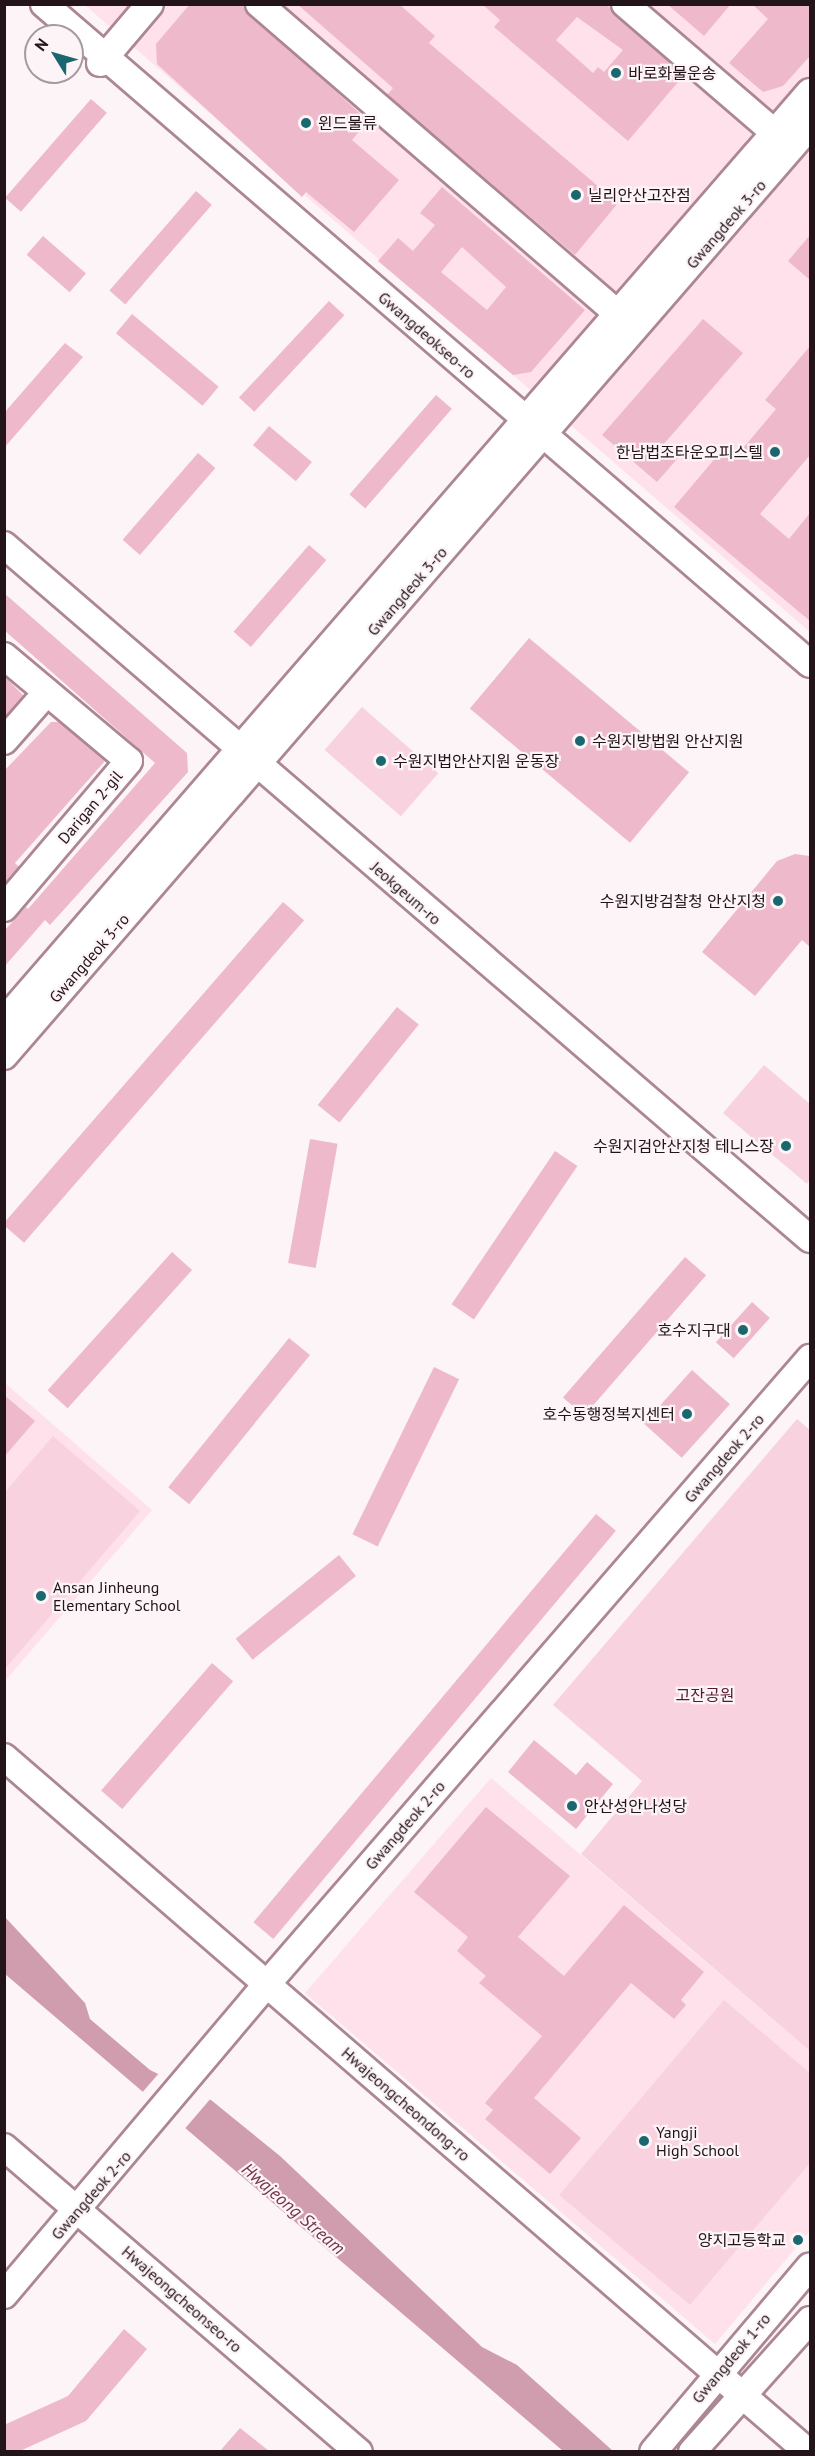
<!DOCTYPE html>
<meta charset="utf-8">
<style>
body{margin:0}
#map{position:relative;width:815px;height:2456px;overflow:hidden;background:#fcf4f6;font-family:"PT Sans","Noto Sans KR",sans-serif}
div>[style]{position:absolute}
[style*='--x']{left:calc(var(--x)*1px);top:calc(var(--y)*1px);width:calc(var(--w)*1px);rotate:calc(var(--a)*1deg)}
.built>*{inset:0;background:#fee1ea}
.green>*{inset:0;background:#f9d2df;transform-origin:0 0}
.water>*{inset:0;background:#cf9dae}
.pier>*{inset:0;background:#fcf4f6}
.building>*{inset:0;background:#eebacb;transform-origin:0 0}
.roads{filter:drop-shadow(2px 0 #ac8793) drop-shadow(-2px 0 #ac8793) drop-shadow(0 2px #ac8793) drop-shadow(0 -2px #ac8793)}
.minor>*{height:26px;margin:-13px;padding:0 13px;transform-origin:13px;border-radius:13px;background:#fff}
.dots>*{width:16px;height:16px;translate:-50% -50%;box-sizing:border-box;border:3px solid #fcf4f6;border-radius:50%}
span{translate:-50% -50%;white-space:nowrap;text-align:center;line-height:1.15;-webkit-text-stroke:4.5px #fcf4f6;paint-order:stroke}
.poi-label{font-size:16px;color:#221419}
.left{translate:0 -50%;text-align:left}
.right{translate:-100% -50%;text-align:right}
.street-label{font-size:16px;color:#221419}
.park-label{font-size:16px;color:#551933}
.water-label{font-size:18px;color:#72334b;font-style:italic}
.frame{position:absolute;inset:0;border:6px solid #221419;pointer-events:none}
.north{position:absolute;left:24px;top:24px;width:60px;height:60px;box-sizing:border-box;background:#fcf4f6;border:2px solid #a59a9e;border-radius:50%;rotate:307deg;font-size:16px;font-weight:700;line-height:24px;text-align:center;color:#221419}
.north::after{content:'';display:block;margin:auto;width:21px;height:27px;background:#1b6770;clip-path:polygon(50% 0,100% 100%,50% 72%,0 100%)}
</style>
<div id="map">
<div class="built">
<div style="clip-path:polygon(85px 5px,810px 5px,810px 632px)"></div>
<div style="clip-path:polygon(5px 1383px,152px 1510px,5px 1681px)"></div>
<div style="clip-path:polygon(491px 1778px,810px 2051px,810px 2231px,715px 2344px,305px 1993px)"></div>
</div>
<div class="green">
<div style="left:362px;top:707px;width:101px;height:57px;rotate:41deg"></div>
<div style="clip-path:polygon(764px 1065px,810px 1104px,810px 1179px,807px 1184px,723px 1113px)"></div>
<div style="clip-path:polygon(797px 1419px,810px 1430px,810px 2051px,581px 1854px,642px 1781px,553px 1705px)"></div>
<div style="clip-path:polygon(53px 1436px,140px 1511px,5px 1669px,5px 1492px)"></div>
<div style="clip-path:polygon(724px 2000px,810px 2073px,810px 2163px,690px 2305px,559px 2195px)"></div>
</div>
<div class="water">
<div style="clip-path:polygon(4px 1916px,85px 2003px,90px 2019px,150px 2070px,211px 2100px,280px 2156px,482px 2347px,517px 2365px,613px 2451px,563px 2451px,5px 1974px)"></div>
</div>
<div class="pier">
<div style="clip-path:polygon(160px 2072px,212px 2097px,182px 2132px,140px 2095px)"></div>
</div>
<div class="building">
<div style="clip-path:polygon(190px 4px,241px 4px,368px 121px,352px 140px,399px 180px,354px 232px,306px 192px,302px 197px,157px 64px,156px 44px)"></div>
<div style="clip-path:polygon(297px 4px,399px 4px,435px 36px,429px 43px,618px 203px,575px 255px,387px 95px,393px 88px)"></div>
<div style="clip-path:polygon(evenodd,482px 4px,606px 4px,684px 75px,628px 141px,494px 27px,500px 20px,482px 4px,577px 17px,623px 50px,604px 72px,598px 67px,593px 73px,556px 40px,577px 17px)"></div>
<div style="clip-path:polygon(667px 4px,731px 4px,704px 36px)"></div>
<div style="clip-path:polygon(752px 4px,810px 4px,810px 56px,783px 86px,763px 92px,729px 63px,768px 19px)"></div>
<div style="left:91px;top:99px;width:21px;height:131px;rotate:41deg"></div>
<div style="clip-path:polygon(evenodd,442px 187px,585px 310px,531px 372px,513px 375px,378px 261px,398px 238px,413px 251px,435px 225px,420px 213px,442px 187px,462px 247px,506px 287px,487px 310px,441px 272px,462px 247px)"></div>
<div style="left:196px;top:191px;width:21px;height:132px;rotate:41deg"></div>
<div style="clip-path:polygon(810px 235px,810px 280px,788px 261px)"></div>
<div style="left:43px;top:236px;width:57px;height:25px;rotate:41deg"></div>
<div style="left:329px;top:301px;width:21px;height:132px;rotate:43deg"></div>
<div style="left:132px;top:314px;width:113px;height:25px;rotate:40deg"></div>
<div style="clip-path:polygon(703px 319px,743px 353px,663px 445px,678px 458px,657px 482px,602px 435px)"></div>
<div style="clip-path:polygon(65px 343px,83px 357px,4px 448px,4px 413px)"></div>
<div style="clip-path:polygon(810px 346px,810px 455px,760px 514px,789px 539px,810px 513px,810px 621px,674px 507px,723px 449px,734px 459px,776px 409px,765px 400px)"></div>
<div style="left:436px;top:395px;width:21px;height:132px;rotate:41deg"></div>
<div style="left:269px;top:426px;width:56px;height:25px;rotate:40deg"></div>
<div style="left:198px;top:453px;width:23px;height:115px;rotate:41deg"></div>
<div style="left:309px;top:545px;width:23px;height:115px;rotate:41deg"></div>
<div style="clip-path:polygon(4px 593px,187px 753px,188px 772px,50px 925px,45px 920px,4px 967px,4px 931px,26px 907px,28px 909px,155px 763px,4px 630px)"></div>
<div style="left:529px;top:638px;width:209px;height:92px;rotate:40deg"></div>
<div style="clip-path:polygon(4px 676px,24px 696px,4px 718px)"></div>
<div style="clip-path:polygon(51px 722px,59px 722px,105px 761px,15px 863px,19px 867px,4px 884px,4px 771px)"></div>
<div style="clip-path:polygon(795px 854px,810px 856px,810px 947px,802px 940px,755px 996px,702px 952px,777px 861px)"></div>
<div style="left:283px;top:902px;width:28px;height:427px;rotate:41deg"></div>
<div style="left:397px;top:1007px;width:28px;height:126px;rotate:39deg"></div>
<div style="left:310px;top:1139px;width:28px;height:126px;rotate:10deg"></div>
<div style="left:555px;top:1151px;width:27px;height:185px;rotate:34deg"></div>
<div style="left:172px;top:1252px;width:27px;height:186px;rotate:42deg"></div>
<div style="left:685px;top:1257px;width:28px;height:186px;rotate:41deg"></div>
<div style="left:752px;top:1302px;width:24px;height:54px;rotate:42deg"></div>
<div style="left:289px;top:1338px;width:27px;height:192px;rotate:39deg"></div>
<div style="left:434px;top:1367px;width:28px;height:186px;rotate:26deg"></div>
<div style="left:692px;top:1370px;width:51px;height:72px;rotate:42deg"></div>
<div style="clip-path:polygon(4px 1395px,35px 1421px,4px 1457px)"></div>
<div style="left:596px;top:1514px;width:26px;height:533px;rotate:40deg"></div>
<div style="left:339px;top:1555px;width:27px;height:133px;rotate:51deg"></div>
<div style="left:212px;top:1663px;width:28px;height:169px;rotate:41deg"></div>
<div style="clip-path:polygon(534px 1740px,576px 1775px,587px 1762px,613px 1784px,576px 1829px,508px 1772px)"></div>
<div style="clip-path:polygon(486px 1807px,570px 1876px,518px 1937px,564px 1976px,624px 1905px,704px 1972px,681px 2000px,686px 2005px,674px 2019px,631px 1983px,534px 2098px,581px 2138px,550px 2174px,485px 2119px,493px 2110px,485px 2103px,542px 2036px,479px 1983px,486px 1976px,457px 1951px,468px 1937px,414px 1892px)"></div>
<div style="clip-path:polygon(124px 2329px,147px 2349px,86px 2421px,20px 2451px,4px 2451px,4px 2425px,68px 2396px)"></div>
<div style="clip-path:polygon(240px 2428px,269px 2451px,220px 2451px)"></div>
</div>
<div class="roads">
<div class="minor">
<div style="--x:44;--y:4;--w:1011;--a:40.75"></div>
<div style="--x:259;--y:4;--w:473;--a:40.8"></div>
<div style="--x:625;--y:4;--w:196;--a:40.7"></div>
<div style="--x:100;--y:63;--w:77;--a:-49.7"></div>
<div style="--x:4;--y:545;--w:1064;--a:40.73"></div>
<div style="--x:4;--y:656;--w:163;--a:40"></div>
<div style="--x:129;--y:761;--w:193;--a:130.4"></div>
<div style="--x:4;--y:741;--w:65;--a:-48.7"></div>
<div style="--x:4;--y:1021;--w:1230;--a:-49.06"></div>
<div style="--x:4;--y:1056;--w:1231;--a:-49.09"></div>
<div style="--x:4;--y:1757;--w:1063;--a:40.84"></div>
<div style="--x:4;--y:2147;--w:468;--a:40.7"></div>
<div style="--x:4;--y:2295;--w:407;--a:-49.8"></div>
<div style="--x:267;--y:1984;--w:829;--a:-49.06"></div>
<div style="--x:653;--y:2452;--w:243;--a:-49.8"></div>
<div style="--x:692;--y:2452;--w:177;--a:-48.2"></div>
</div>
</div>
<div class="dots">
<div style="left:616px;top:73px;background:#1b6770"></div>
<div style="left:306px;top:123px;background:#1b6770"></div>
<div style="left:576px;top:195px;background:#1b6770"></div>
<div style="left:775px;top:452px;background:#1b6770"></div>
<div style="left:580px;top:741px;background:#1b6770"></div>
<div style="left:381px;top:761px;background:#1b6770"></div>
<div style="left:778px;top:901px;background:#1b6770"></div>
<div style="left:786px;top:1146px;background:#1b6770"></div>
<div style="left:743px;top:1330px;background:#1b6770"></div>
<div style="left:687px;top:1414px;background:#1b6770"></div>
<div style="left:41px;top:1596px;background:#1b6770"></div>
<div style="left:572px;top:1806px;background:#1b6770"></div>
<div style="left:644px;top:2141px;background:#1b6770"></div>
<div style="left:798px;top:2240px;background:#1b6770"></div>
</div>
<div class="poi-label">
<span class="left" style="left:628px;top:73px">바로화물운송</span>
<span class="left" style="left:318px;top:123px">윈드물류</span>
<span class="left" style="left:588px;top:195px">닐리안산고잔점</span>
<span class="right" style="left:763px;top:452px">한남법조타운오피스텔</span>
<span class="left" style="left:592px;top:741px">수원지방법원 안산지원</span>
<span class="left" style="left:393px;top:761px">수원지법안산지원 운동장</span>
<span class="right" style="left:766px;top:901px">수원지방검찰청 안산지청</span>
<span class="right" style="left:774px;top:1146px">수원지검안산지청 테니스장</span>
<span class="right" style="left:731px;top:1330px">호수지구대</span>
<span class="right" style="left:675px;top:1414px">호수동행정복지센터</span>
<span class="left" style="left:53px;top:1596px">Ansan Jinheung<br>Elementary School</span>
<span class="left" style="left:584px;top:1806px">안산성안나성당</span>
<span class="left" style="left:656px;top:2141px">Yangji<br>High School</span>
<span class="right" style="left:786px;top:2240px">양지고등학교</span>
</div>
<div class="street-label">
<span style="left:726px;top:224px;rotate:-49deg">Gwangdeok 3-ro</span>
<span style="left:427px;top:335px;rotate:41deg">Gwangdeokseo-ro</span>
<span style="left:407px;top:591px;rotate:-49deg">Gwangdeok 3-ro</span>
<span style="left:90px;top:807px;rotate:-50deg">Darigan 2-gil</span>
<span style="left:406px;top:893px;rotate:41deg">Jeokgeum-ro</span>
<span style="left:89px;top:958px;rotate:-49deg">Gwangdeok 3-ro</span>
<span style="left:724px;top:1458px;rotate:-49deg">Gwangdeok 2-ro</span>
<span style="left:405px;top:1825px;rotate:-49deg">Gwangdeok 2-ro</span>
<span style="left:406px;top:2104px;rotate:41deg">Hwajeongcheondong-ro</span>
<span style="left:91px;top:2195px;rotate:-49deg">Gwangdeok 2-ro</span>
<span style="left:182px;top:2299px;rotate:41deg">Hwajeongcheonseo-ro</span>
<span style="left:731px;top:2358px;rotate:-50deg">Gwangdeok 1-ro</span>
</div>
<div class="park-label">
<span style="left:705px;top:1695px">고잔공원</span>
</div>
<div class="water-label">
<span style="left:293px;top:2209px;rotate:41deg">Hwajeong Stream</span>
</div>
<div class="frame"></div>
<div class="north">N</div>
</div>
